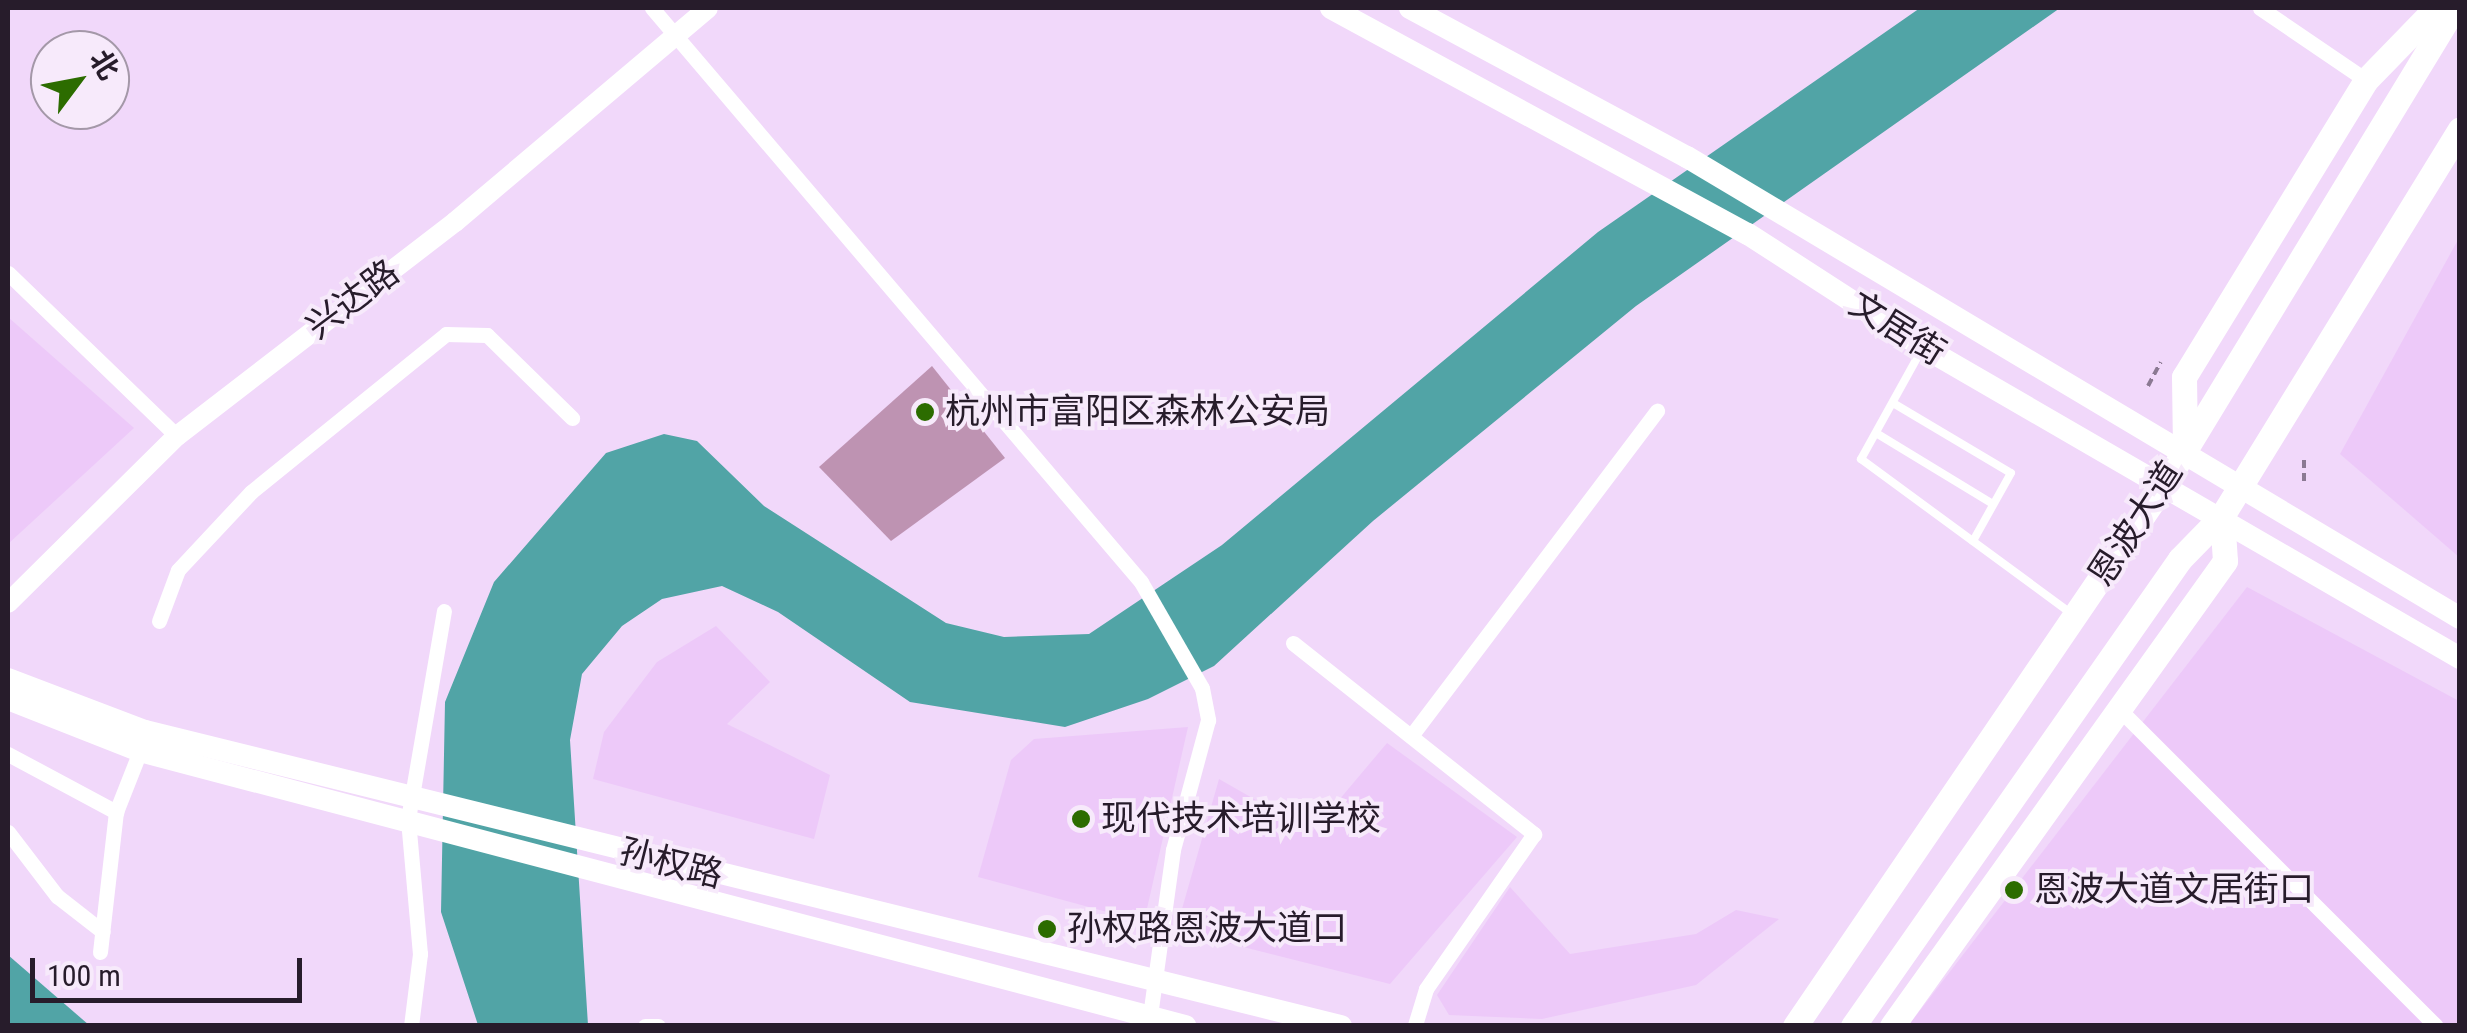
<!DOCTYPE html>
<meta charset="utf-8">
<style>
body{margin:0}
#map{position:relative;width:2467px;height:1033px;overflow:hidden;background:#f1d8fa;font-family:"Roboto Condensed","Noto Sans SC",sans-serif}
div>[style]{position:absolute}
[style*='--x']{left:calc(var(--x)*1px);top:calc(var(--y)*1px);width:calc(var(--w)*1px);rotate:calc(var(--a)*1deg)}
.built>*{inset:0;background:#edc9f9}
.water>*{inset:0;background:#51a4a6}
.building>*{inset:0;background:#be93b2}
.path>*{height:4px;margin-top:-2px;transform-origin:0;background:repeating-linear-gradient(90deg,#8b7992 0 8px,transparent 0 13px)}
.service>*{height:8px;margin:-4px;padding:0 4px;transform-origin:4px;border-radius:4px;background:#fff}
.minor>*{height:15px;margin:-7.5px;padding:0 7.5px;transform-origin:7.5px;border-radius:7.5px;background:#fff}
.tertiary>*{height:20px;margin:-10px;padding:0 10px;transform-origin:10px;border-radius:10px;background:#fff}
.secondary>*{height:22px;margin:-11px;padding:0 11px;transform-origin:11px;border-radius:11px;background:#fff}
.primary>*{height:25px;margin:-12.5px;padding:0 12.5px;transform-origin:12.5px;border-radius:12.5px;background:#fff}
.dots>*{width:28px;height:28px;translate:-50% -50%;box-sizing:border-box;border:5px solid #f7eafb;border-radius:50%}
span{translate:-50% -50%;white-space:nowrap;text-align:center;line-height:1.15;-webkit-text-stroke:8px #f7eafb;paint-order:stroke}
.street-label{font-size:35px;color:#271c2b}
.poi-label{font-size:35px;color:#271c2b}
.left{translate:0 -50%;text-align:left}
.frame{position:absolute;inset:0;border:10px solid #271c2b;pointer-events:none}
.north{position:absolute;left:30px;top:30px;width:100px;height:100px;box-sizing:border-box;background:#f7eafb;border:2px solid #a498a8;border-radius:50%;rotate:58deg;font-size:28px;font-weight:700;line-height:40px;text-align:center;color:#271c2b}
.north::after{content:'';display:block;margin:auto;width:35px;height:45px;background:#2c6c00;clip-path:polygon(50% 0,100% 100%,50% 72%,0 100%)}
.scale{position:absolute;left:30px;top:958px;width:272px;height:45px;box-sizing:border-box;border:5px solid #271c2b;border-top:0;padding-left:12px;font-size:30px;line-height:35px;white-space:nowrap;color:#271c2b;-webkit-text-stroke:8px #f7eafb;paint-order:stroke}
</style>
<div id="map">
<div class="built">
<div style="clip-path:polygon(2459px 238px,2459px 557px,2340px 454px)"></div>
<div style="clip-path:polygon(8px 317px,134px 428px,8px 544px)"></div>
<div style="clip-path:polygon(2247px 587px,2459px 701px,2459px 1025px,1908px 1026px)"></div>
<div style="clip-path:polygon(716px 626px,770px 682px,727px 724px,830px 775px,814px 839px,593px 779px,604px 732px,657px 662px)"></div>
<div style="clip-path:polygon(1188px 727px,1144px 922px,978px 877px,1011px 760px,1034px 739px)"></div>
<div style="clip-path:polygon(1387px 743px,1517px 837px,1390px 984px,1176px 930px,1219px 779px,1312px 832px)"></div>
<div style="clip-path:polygon(1510px 887px,1570px 954px,1696px 934px,1736px 910px,1779px 919px,1696px 985px,1542px 1019px,1449px 1015px,1437px 995px)"></div>
</div>
<div class="water">
<div style="clip-path:polygon(1920px 8px,2060px 8px,1636px 306px,1373px 521px,1214px 666px,1148px 699px,1065px 727px,910px 702px,778px 612px,722px 586px,662px 599px,622px 626px,582px 674px,570px 740px,588px 1025px,478px 1025px,441px 912px,445px 702px,494px 582px,606px 453px,664px 434px,697px 441px,764px 506px,946px 623px,1004px 637px,1089px 634px,1222px 545px,1598px 232px)"></div>
<div style="clip-path:polygon(8px 955px,89px 1025px,8px 1025px)"></div>
</div>
<div class="building">
<div style="clip-path:polygon(932px 366px,1005px 458px,891px 541px,819px 467px)"></div>
</div>
<div class="path">
<div style="--x:2148;--y:386;--w:27;--a:-62"></div>
<div style="--x:2304;--y:481;--w:25;--a:-90"></div>
</div>
<div class="service">
<div style="--x:1922;--y:349;--w:126;--a:119"></div>
<div style="--x:1861;--y:459;--w:260;--a:36.3"></div>
<div style="--x:1893;--y:403;--w:137;--a:30.7"></div>
<div style="--x:2011;--y:473;--w:78;--a:119.2"></div>
<div style="--x:1876;--y:433;--w:137;--a:31.3"></div>
</div>
<div class="minor">
<div style="--x:652;--y:8;--w:754;--a:49.57"></div>
<div style="--x:1141;--y:582;--w:122;--a:60.1"></div>
<div style="--x:1202;--y:688;--w:33;--a:79"></div>
<div style="--x:1208;--y:720;--w:135;--a:105.1"></div>
<div style="--x:1173;--y:850;--w:176;--a:97.9"></div>
<div style="--x:2260;--y:8;--w:128;--a:34.2"></div>
<div style="--x:8;--y:273;--w:235;--a:44"></div>
<div style="--x:159;--y:621;--w:54;--a:-69.6"></div>
<div style="--x:178;--y:570;--w:107;--a:-46.9"></div>
<div style="--x:251;--y:492;--w:251;--a:-39"></div>
<div style="--x:446;--y:334;--w:41;--a:1.4"></div>
<div style="--x:487;--y:335;--w:119;--a:44.3"></div>
<div style="--x:1293;--y:643;--w:308;--a:38.4"></div>
<div style="--x:1534;--y:834;--w:189;--a:124.9"></div>
<div style="--x:1426;--y:989;--w:39;--a:107"></div>
<div style="--x:2121;--y:711;--w:445;--a:45"></div>
<div style="--x:1411;--y:736;--w:408;--a:-52.9"></div>
<div style="--x:8;--y:754;--w:123;--a:28.2"></div>
<div style="--x:116;--y:812;--w:66;--a:-68.5"></div>
<div style="--x:8;--y:832;--w:81;--a:52.6"></div>
<div style="--x:57;--y:896;--w:58;--a:38"></div>
<div style="--x:100;--y:952;--w:141;--a:-83.5"></div>
<div style="--x:411;--y:1026;--w:73;--a:-82.9"></div>
<div style="--x:420;--y:954;--w:136;--a:-95.1"></div>
<div style="--x:408;--y:819;--w:211;--a:-80.2"></div>
<div style="--x:645;--y:1026;--w:13;--a:0"></div>
</div>
<div class="tertiary">
<div style="--x:8;--y:603;--w:238;--a:-44.7"></div>
<div style="--x:177;--y:436;--w:351;--a:-37.6"></div>
<div style="--x:455;--y:222;--w:331;--a:-40.2"></div>
</div>
<div class="secondary">
<div style="--x:1331;--y:8;--w:474;--a:28.5"></div>
<div style="--x:1748;--y:234;--w:208;--a:32.9"></div>
<div style="--x:1923;--y:347;--w:621;--a:30.08"></div>
<div style="--x:1410;--y:8;--w:315;--a:28.3"></div>
<div style="--x:1687;--y:157;--w:900;--a:30.81"></div>
<div style="--x:8;--y:679;--w:147;--a:20.8"></div>
<div style="--x:145;--y:731;--w:1232;--a:13.86"></div>
<div style="--x:8;--y:699;--w:142;--a:21.5"></div>
<div style="--x:140;--y:751;--w:1081;--a:14.74"></div>
</div>
<div class="primary">
<div style="--x:2185;--y:448;--w:71;--a:-90.8"></div>
<div style="--x:2184;--y:377;--w:348;--a:-58.5"></div>
<div style="--x:2366;--y:80;--w:100;--a:-45.8"></div>
<div style="--x:1795;--y:1026;--w:657;--a:-55.73"></div>
<div style="--x:2165;--y:483;--w:556;--a:-58.68"></div>
<div style="--x:1853;--y:1026;--w:570;--a:-55"></div>
<div style="--x:2180;--y:559;--w:60;--a:-45.7"></div>
<div style="--x:2222;--y:516;--w:454;--a:-58.4"></div>
<div style="--x:1892;--y:1026;--w:572;--a:-54.39"></div>
<div style="--x:2225;--y:561;--w:45;--a:-93.8"></div>
</div>
<div class="dots">
<div style="left:925px;top:412px;background:#2c6c00"></div>
<div style="left:1081px;top:819px;background:#2c6c00"></div>
<div style="left:2014px;top:890px;background:#2c6c00"></div>
<div style="left:1047px;top:929px;background:#2c6c00"></div>
</div>
<div class="street-label">
<span style="left:353px;top:300px;rotate:-37deg">兴达路</span>
<span style="left:1897px;top:329px;rotate:32deg">文居街</span>
<span style="left:2136px;top:524px;rotate:-57deg">恩波大道</span>
<span style="left:671px;top:864px;rotate:14deg">孙权路</span>
</div>
<div class="poi-label">
<span class="left" style="left:945px;top:412px">杭州市富阳区森林公安局</span>
<span class="left" style="left:1101px;top:819px">现代技术培训学校</span>
<span class="left" style="left:2034px;top:890px">恩波大道文居街口</span>
<span class="left" style="left:1067px;top:929px">孙权路恩波大道口</span>
</div>
<div class="frame"></div>
<div class="north">北</div>
<div class="scale">100 m</div>
</div>
